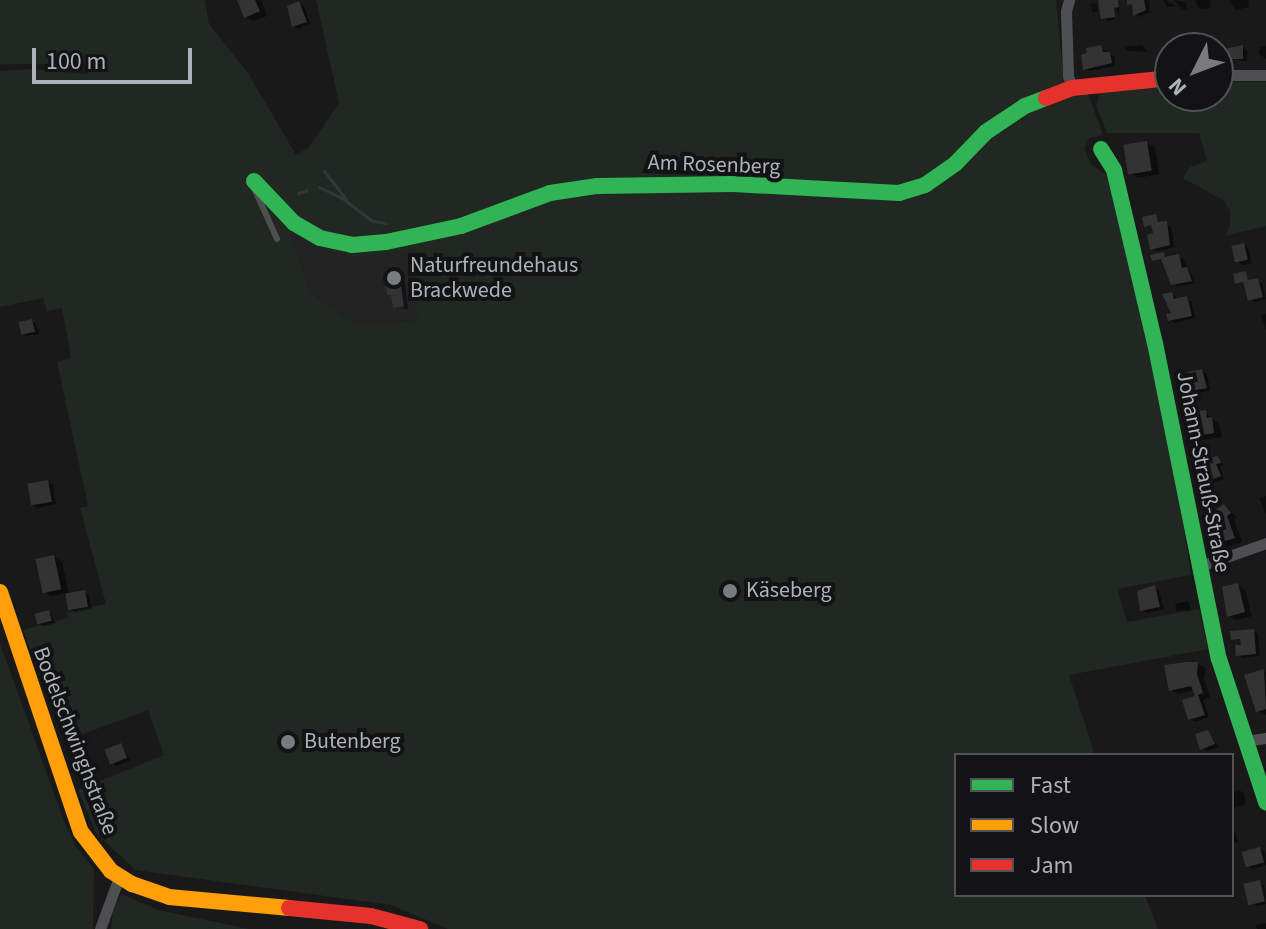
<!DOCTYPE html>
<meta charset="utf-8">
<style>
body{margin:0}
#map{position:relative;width:1266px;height:929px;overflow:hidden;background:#191919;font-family:"Source Sans 3",sans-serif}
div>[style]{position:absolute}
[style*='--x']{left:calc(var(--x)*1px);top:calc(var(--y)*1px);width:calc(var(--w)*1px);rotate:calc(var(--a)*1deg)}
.built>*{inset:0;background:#232324}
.green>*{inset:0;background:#212721}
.shadow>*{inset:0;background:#0007}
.stream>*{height:3px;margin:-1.5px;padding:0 1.5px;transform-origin:1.5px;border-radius:1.5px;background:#2f383c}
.building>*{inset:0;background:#333334;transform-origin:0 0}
.lane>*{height:6px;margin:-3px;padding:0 3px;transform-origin:3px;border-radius:3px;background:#4d4f51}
.street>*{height:11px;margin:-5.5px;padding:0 5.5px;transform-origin:5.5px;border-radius:5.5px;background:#4d4f51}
.fast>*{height:16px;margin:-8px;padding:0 8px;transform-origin:8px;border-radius:8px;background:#30b455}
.slow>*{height:16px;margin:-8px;padding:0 8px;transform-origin:8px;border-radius:8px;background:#ff9f0a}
.jam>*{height:16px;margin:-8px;padding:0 8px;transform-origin:8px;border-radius:8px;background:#e5322d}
.dots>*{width:22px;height:22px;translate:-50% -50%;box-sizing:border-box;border:4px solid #131315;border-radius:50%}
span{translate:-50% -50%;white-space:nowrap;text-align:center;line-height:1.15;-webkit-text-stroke:8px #131315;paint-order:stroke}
.street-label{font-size:22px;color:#abb2b8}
.poi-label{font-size:22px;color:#abb2b8}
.left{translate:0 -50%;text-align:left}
.legend{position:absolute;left:954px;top:753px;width:280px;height:144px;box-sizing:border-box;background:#131315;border:2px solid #505356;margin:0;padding:10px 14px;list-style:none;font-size:24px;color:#abb2b8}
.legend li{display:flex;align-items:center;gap:16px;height:40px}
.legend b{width:40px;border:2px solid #505356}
.north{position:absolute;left:1154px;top:32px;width:80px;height:80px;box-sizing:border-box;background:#131315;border:2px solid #505356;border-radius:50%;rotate:228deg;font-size:22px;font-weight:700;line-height:32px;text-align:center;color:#abb2b8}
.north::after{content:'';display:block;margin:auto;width:28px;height:36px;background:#787c80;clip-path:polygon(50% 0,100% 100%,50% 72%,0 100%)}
.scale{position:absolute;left:32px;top:48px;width:160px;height:36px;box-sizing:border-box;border:4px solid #abb2b8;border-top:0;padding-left:10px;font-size:24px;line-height:28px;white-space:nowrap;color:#abb2b8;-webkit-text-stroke:6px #131315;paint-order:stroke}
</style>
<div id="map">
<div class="built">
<div style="clip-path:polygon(290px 232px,320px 249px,355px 258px,414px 250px,418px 321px,358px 324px,325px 304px,310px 290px)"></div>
</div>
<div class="green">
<div style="clip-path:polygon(evenodd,0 0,205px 0,209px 24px,248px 73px,296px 155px,308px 148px,339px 103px,316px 0,1056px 0,1064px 84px,1009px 106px,992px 122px,1014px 118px,1087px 91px,1103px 135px,1089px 138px,1084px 149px,1091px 164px,1109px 177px,1172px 452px,1191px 575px,1117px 589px,1127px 622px,1199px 609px,1208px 649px,1069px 675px,1095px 755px,956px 755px,956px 895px,1145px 895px,1158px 929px,448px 929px,391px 905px,135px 870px,96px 833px,78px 790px,164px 755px,148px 710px,64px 741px,23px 630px,68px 618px,67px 612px,106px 604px,80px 508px,88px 506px,57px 362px,71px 358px,62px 308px,47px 311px,43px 298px,0 307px,0 71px,31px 69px,87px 74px,94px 64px,0 64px,0 0,290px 233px,320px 249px,355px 258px,414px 250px,417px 321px,358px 324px,325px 304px,310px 290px,290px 233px)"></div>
<div style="clip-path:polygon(1218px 82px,1266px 82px,1266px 226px,1225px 236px,1230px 225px,1230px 211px,1223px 200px,1183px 178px,1190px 167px,1207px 161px,1199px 133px,1107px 133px,1096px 105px,1101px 89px,1170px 84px,1170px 96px,1218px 96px)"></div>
<div style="clip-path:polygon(0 643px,62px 816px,75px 845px,94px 870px,93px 929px,0 929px)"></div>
<div style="clip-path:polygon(122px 894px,158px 910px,249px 929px,111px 929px,113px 911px)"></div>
</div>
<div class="shadow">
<div style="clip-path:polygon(237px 0,261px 0,267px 16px,253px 21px,245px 16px)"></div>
<div style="clip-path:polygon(1112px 0,1119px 1px,1119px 19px,1116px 6px,1111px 6px,1114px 20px,1108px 21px,1103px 18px)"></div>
<div style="clip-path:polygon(1130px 0,1148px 0,1150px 12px,1140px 17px,1135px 14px)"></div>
<div style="clip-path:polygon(1163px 0,1166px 0,1176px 6px,1168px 7px)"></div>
<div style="clip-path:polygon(1174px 0,1186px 3px,1187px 10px,1182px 9px)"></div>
<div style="clip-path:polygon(1194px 0,1210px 0,1211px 8px,1200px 9px)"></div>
<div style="clip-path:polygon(1229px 0,1248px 0,1249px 7px,1235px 10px)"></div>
<div style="clip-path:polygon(1091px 3px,1097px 4px,1098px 12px,1092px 12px)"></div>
<div style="clip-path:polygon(299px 4px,304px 6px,310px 24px,299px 29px,294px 26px)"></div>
<div style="clip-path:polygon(1142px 45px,1148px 52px,1126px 51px,1125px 47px)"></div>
<div style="clip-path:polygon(1260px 46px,1266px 46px,1266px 59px,1259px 54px)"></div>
<div style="clip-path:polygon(1242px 47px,1247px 50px,1247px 61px,1233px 59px)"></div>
<div style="clip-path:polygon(1101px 48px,1115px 57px,1115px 66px,1090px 71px,1085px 68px)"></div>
<div style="clip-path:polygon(1146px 143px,1155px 148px,1159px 174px,1138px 178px,1130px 173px)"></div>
<div style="clip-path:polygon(1156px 216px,1159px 224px,1171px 226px,1174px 247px,1158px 251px,1165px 255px,1166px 259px,1178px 256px,1183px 259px,1196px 283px,1178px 286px,1173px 283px,1170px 270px,1163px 266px,1163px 258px,1154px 259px,1162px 254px,1152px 248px,1153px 225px,1146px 225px)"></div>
<div style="clip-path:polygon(1243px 245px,1248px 248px,1252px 263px,1243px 265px,1238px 262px)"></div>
<div style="clip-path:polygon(399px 271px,404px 274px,408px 309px,394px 307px)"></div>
<div style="clip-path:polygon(1246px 273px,1249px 282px,1262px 283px,1266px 299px,1255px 302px,1250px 299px,1245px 282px,1237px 283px)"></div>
<div style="clip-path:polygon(1172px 294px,1178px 300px,1191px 301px,1195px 318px,1175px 323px,1170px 320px,1174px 314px)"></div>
<div style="clip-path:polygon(1266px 314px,1266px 330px,1261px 315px)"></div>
<div style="clip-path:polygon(32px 321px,36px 324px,39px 334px,27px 336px,22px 334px)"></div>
<div style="clip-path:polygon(1202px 371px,1207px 374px,1210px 390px,1195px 394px,1190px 391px)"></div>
<div style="clip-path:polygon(1205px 412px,1219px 424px,1222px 437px,1201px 440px,1193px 436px)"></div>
<div style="clip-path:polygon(1211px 454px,1224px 465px,1220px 467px,1224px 479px,1212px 483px,1207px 480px)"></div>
<div style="clip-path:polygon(48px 483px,53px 485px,56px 504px,38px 508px,33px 505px)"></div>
<div style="clip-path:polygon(1266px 496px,1266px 514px,1259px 498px)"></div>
<div style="clip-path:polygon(1224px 506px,1237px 518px,1234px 520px,1242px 542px,1228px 547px,1220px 542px)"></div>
<div style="clip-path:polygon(54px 557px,62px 561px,69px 595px,84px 592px,89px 595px,92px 609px,75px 612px,70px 609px,67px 593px,51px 596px,43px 591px)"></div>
<div style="clip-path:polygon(1237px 585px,1245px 590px,1252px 616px,1236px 620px,1228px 615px)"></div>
<div style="clip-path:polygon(1154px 588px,1159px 590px,1164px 609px,1147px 613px,1142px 610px)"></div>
<div style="clip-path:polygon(1188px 601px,1191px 610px,1177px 611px,1175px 604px)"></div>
<div style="clip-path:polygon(49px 612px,56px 623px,44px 626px,39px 624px)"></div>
<div style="clip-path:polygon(1253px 631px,1258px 634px,1260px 656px,1243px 658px,1238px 655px,1243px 641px,1233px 638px)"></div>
<div style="clip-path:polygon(1198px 664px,1206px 668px,1204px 680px,1210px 697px,1203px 700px,1209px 717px,1195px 722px,1190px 719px,1197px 697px,1194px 690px,1179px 694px,1171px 690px)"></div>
<div style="clip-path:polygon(1264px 671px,1266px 672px,1266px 715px,1258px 711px)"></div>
<div style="clip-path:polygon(1207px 732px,1219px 747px,1207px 751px,1202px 748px)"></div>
<div style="clip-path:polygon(121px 746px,131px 760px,117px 766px,112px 763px)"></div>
<div style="clip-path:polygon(1239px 790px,1244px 793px,1246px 804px,1232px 809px,1232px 792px)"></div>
<div style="clip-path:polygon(1232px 822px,1238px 842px,1232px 844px)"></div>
<div style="clip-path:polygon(1260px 849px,1265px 852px,1266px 865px,1253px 869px,1248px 866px)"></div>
<div style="clip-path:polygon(1260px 883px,1264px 885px,1266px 904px,1257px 906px,1252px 904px)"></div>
<div style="clip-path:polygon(1266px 923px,1266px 929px,1257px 929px,1256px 925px)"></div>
</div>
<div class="stream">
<div style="--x:324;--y:171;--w:36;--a:52"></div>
<div style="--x:319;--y:187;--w:25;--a:26"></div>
<div style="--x:342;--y:198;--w:39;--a:37"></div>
<div style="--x:373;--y:221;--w:13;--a:9"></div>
<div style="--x:298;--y:193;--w:9;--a:-18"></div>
</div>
<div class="building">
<div style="clip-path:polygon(237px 0,255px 0,260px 11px,244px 18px)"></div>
<div style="clip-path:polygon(1098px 0,1118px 0,1119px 7px,1114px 8px,1115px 17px,1101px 19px)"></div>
<div style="clip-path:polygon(1127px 0,1144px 0,1146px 10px,1133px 16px,1132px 4px,1127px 5px)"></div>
<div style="clip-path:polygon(299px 1px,307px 22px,292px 27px,287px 6px)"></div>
<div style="clip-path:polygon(1101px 45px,1103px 52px,1110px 52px,1112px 63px,1083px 70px,1081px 55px,1087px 53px,1086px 48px)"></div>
<div style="clip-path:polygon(1243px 45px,1243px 59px,1224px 59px,1224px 49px)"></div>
<div style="left:1147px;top:141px;width:30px;height:24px;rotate:81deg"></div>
<div style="clip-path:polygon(1156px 214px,1158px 222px,1167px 221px,1170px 245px,1150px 250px,1147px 235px,1153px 233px,1151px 225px,1144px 227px,1142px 217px)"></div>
<div style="left:1244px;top:243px;width:17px;height:13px;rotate:77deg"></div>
<div style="clip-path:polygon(1164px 252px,1165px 257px,1179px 254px,1182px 268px,1187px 267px,1192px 281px,1171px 285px,1161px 259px,1152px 261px,1150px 255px)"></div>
<div style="clip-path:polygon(399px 269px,404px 307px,393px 308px,391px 295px,387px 295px,385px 270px)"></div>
<div style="clip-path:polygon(1246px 271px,1248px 280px,1258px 278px,1263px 297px,1248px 301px,1243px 282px,1235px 284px,1233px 274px)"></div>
<div style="clip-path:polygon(1172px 292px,1174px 299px,1187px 296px,1192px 316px,1168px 321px,1166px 314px,1171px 313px,1162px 294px)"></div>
<div style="left:32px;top:319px;width:13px;height:14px;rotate:77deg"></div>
<div style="clip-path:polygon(1202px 369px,1207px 388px,1188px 392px,1185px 379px,1190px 378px,1188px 372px)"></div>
<div style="clip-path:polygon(1206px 410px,1207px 418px,1212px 417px,1214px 433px,1191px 437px,1187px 413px)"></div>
<div style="clip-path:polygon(1211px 451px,1213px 457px,1218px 456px,1221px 463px,1216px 464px,1221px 476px,1205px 482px,1196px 457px)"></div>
<div style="left:48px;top:480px;width:22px;height:21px;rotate:80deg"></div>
<div style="clip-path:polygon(1224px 504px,1231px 513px,1227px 516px,1235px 538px,1219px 543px,1209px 514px)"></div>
<div style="left:54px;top:555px;width:35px;height:19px;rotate:78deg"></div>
<div style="clip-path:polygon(1238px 583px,1245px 612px,1227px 617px,1222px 587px)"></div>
<div style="clip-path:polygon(1155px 585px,1160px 607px,1140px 611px,1137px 591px)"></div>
<div style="left:85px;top:590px;width:17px;height:20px;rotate:80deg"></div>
<div style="left:49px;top:610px;width:11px;height:15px;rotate:75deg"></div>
<div style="clip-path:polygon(1254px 629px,1256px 654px,1236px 656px,1235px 645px,1241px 645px,1240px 639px,1231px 640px,1230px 631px)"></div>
<div style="clip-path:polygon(1187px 662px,1198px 662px,1197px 674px,1203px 693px,1198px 695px,1205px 715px,1188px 720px,1182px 700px,1195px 696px,1191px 686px,1169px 691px,1164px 665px)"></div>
<div style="clip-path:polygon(1264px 669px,1266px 709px,1256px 712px,1244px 675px)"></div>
<div style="clip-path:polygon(1208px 730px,1215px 744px,1200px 750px,1195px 734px)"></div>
<div style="left:121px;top:743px;width:16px;height:18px;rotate:68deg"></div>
<div style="left:1260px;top:847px;width:16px;height:19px;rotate:75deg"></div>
<div style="left:1260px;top:880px;width:22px;height:17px;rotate:77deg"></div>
</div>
<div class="lane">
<div style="--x:254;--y:188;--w:56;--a:65.7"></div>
</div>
<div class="street">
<div style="--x:1069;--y:0;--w:11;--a:105"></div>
<div style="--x:1066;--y:11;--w:65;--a:88.2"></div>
<div style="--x:1068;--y:76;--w:13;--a:72"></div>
<div style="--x:1218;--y:75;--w:48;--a:0"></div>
<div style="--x:1198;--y:567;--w:72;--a:-19.4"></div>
<div style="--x:1246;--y:741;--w:20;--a:-9"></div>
<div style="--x:100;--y:929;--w:55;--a:-69.9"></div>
</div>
<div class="fast">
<div style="--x:1101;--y:149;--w:25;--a:58"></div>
<div style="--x:1114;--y:170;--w:178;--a:76.7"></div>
<div style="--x:1155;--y:343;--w:322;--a:78.6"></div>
<div style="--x:1219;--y:659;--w:151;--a:71.8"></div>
<div style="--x:254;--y:181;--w:58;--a:46.4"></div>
<div style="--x:294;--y:223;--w:30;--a:30"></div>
<div style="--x:320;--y:238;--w:33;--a:12"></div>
<div style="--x:352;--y:245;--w:34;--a:-5"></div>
<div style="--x:386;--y:242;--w:77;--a:-12"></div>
<div style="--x:461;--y:226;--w:95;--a:-20.3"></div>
<div style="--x:550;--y:193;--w:48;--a:-8.5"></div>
<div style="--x:597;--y:186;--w:136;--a:-0.8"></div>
<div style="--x:733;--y:184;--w:166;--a:3.1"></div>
<div style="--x:899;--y:193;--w:27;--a:-17"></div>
<div style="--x:925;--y:185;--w:38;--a:-35"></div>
<div style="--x:956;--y:163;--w:43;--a:-45.9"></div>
<div style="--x:986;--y:132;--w:47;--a:-33.7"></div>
<div style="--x:1025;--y:106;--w:22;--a:-21"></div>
</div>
<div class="slow">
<div style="--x:0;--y:592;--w:253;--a:71.4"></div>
<div style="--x:81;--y:832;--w:49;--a:52.4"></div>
<div style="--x:111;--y:871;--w:25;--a:32"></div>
<div style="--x:132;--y:884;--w:39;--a:19"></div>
<div style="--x:169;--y:897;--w:121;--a:5.2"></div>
</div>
<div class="jam">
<div style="--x:1046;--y:98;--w:28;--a:-21"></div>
<div style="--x:1072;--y:88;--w:99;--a:-5.8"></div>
<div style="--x:289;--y:908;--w:82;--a:5.6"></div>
<div style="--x:371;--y:916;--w:51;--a:14.9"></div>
</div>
<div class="dots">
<div style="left:394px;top:278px;background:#787c80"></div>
<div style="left:730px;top:591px;background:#787c80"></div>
<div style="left:288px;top:742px;background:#787c80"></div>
</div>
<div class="street-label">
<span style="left:714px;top:165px;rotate:2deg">Am Rosenberg</span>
<span style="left:1203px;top:472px;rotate:79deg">Johann-Strauß-Straße</span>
<span style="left:75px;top:741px;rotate:69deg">Bodelschwinghstraße</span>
</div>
<div class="poi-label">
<span class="left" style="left:410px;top:278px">Naturfreundehaus<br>Brackwede</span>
<span class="left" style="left:746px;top:591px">Käseberg</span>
<span class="left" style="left:304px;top:742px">Butenberg</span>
</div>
<ul class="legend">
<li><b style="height:10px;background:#30b455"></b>Fast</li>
<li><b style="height:10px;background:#ff9f0a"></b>Slow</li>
<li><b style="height:10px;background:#e5322d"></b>Jam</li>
</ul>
<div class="north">N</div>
<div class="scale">100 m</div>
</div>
